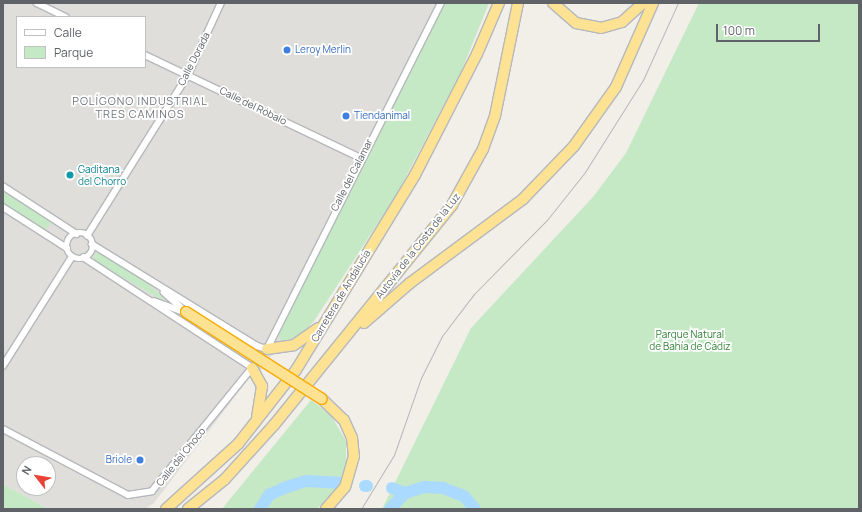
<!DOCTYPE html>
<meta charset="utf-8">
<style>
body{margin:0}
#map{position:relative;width:862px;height:512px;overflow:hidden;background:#f1efe8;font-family:Manrope,sans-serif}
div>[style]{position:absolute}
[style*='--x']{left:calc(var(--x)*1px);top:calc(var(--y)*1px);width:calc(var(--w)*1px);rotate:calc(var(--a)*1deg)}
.industrial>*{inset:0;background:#e0deda}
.green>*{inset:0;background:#c5e8c5}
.river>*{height:12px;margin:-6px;padding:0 6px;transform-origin:6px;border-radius:6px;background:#aadaff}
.roads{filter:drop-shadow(1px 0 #b5b8bc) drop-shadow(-1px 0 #b5b8bc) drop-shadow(0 1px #b5b8bc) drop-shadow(0 -1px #b5b8bc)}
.minor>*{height:5.5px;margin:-2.75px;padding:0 2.75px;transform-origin:2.75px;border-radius:2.75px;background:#fff}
.minor>.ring{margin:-2.75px;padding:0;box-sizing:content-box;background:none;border:5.5px solid #fff;border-radius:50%}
.motorway>*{height:10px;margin:-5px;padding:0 5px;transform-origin:5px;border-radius:5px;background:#fde293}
.tram>*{height:1px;margin:-0.5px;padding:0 0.5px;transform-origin:0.5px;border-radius:0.5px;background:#b6b7b8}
.bridges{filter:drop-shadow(1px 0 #f9ab00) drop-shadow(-1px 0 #f9ab00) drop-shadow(0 1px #f9ab00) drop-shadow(0 -1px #f9ab00)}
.motorway-bridge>*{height:10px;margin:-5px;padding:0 5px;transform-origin:5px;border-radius:5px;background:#fde293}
.dots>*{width:11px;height:11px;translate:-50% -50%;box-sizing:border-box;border:2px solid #fff;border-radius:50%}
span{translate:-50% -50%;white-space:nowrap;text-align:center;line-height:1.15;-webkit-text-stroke:3.5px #fff;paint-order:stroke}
.shop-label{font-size:10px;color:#366cbe}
.left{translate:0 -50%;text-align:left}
.right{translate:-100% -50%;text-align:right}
.street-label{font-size:10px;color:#5f6368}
.culture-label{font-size:10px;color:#0d838f}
.park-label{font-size:10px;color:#348238}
.neighbourhood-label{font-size:11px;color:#70757a;letter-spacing:1px}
.frame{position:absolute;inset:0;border:4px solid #5f6368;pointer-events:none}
.legend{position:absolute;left:16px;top:16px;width:130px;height:52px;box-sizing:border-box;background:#fff;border:1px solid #bfc1c3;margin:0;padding:5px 7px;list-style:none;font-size:12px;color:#5f6368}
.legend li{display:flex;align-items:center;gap:8px;height:20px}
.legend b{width:20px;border:1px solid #bfc1c3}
.north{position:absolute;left:16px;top:456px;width:40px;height:40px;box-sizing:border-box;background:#fff;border:1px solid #bfc1c3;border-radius:50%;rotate:301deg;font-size:11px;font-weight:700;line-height:16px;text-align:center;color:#5f6368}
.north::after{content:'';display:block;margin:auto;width:14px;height:18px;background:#ea4335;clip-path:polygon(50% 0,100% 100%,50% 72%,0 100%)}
.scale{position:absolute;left:716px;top:24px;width:104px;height:18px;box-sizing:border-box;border:2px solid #5f6368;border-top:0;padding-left:5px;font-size:12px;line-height:14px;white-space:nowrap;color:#5f6368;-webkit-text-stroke:3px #fff;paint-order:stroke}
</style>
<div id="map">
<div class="industrial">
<div style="clip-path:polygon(evenodd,3px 3px,445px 3px,277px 334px,281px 342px,255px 379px,249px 378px,154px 503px,145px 509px,48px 509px,3px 484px,3px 3px,17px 17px,145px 17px,145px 67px,17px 67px,17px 17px,3px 3px,24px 464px,48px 464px,48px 488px,24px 488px,24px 464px)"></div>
</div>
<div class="green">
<div style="clip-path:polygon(445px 3px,489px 3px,461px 72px,397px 194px,314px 321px,300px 336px,281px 342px,277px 334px)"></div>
<div style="clip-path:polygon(699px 3px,859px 3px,859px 509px,382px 509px,471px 328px,593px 197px,626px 153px)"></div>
<div style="clip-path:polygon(3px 191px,51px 222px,46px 230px,3px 203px)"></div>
<div style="clip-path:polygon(100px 252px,146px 282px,164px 298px,162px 300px,94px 261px,94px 255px)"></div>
<div style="clip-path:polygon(311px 400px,331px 415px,346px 441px,346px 468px,335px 491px,317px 509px,222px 509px)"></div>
<div style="clip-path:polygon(3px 484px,48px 509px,3px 509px)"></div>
</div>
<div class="river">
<div style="--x:365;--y:486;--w:2;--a:0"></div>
<div style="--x:392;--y:488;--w:14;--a:21"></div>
<div style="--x:260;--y:509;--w:17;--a:-57"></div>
<div style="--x:269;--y:495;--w:17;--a:-25"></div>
<div style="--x:284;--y:488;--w:23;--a:-18"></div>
<div style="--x:306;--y:481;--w:33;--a:3"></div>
<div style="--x:390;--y:509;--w:22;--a:-47"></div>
<div style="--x:405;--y:493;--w:21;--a:-17"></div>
<div style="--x:425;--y:487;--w:18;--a:3"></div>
<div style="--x:443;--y:488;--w:22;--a:21"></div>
<div style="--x:464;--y:496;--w:17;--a:50"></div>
</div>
<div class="roads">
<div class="minor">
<div style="--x:37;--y:3;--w:32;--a:26"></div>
<div style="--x:145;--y:55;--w:239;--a:25.5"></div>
<div style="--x:3;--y:186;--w:88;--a:33"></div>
<div style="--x:3;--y:207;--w:76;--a:32.6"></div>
<div class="ring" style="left:67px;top:233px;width:20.5px;height:20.5px"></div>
<div style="--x:87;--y:236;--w:190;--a:-57.9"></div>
<div style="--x:188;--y:75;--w:79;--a:-65.4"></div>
<div style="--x:92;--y:244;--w:194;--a:31.7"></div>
<div style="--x:257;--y:346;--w:10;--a:17"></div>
<div style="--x:267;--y:349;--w:387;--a:-63.3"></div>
<div style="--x:164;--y:292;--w:30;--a:42"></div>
<div style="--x:154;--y:301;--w:32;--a:20"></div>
<div style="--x:3;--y:366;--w:129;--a:-57.7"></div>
<div style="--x:3;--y:429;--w:141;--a:27.8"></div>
<div style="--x:128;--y:495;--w:24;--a:-9"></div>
<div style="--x:152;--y:491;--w:159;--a:-50.9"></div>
<div style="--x:252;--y:368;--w:201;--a:-146.8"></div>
</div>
<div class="motorway">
<div style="--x:553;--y:3;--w:30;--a:41"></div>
<div style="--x:576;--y:23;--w:25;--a:11"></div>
<div style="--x:601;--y:28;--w:22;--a:-16"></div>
<div style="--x:622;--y:22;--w:28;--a:-42"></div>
<div style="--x:364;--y:323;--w:61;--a:-41"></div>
<div style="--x:410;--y:283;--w:141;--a:-36.6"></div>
<div style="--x:523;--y:199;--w:74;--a:-46.1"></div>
<div style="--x:574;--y:146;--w:72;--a:-54.6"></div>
<div style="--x:616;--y:87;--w:92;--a:-66.2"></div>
<div style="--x:267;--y:349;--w:27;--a:-8"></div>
<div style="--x:294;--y:345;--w:29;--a:-35"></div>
<div style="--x:252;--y:368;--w:21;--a:61"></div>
<div style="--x:262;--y:386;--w:31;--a:99"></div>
<div style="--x:322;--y:399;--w:30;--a:44"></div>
<div style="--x:344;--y:420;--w:20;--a:66"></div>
<div style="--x:352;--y:438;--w:18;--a:84"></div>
<div style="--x:354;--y:456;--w:32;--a:106"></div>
<div style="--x:345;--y:487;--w:29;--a:131"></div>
<div style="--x:166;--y:509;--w:97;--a:-42.1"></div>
<div style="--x:238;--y:444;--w:94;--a:-51.9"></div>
<div style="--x:296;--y:370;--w:228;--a:-58.6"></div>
<div style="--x:415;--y:175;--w:136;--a:-62.9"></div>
<div style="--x:477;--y:54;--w:56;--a:-66.7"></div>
<div style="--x:188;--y:509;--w:48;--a:-39"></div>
<div style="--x:225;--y:479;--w:73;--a:-47.8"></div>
<div style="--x:274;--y:425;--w:283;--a:-51"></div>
<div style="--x:452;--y:205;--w:64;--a:-61"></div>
<div style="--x:483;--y:149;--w:35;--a:-70"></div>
<div style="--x:495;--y:116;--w:115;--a:-78.5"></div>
</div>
</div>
<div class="tram">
<div style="--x:361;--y:509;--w:63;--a:-58.6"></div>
<div style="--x:394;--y:455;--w:82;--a:-70.7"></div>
<div style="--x:421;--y:378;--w:47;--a:-63.4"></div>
<div style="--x:442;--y:336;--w:53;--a:-52.7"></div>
<div style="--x:474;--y:294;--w:104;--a:-45.4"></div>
<div style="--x:547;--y:220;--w:61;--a:-51.6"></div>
<div style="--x:585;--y:172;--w:109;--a:-57.8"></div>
<div style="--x:643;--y:80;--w:85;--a:-65.6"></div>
</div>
<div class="bridges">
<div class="motorway-bridge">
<div style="--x:186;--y:312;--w:161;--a:32.6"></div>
</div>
</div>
<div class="dots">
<div style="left:287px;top:50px;background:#3f7fe0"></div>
<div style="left:346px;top:116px;background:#3f7fe0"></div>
<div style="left:70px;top:175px;background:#0f9aa8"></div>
<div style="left:140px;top:460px;background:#3f7fe0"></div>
</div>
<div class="shop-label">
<span class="left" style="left:295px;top:50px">Leroy Merlin</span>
<span class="left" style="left:354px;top:116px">Tiendanimal</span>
<span class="right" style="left:132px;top:460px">Briole</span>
</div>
<div class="street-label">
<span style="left:194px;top:59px;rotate:-63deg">Calle Dorada</span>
<span style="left:253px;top:106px;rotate:26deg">Calle del Róbalo</span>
<span style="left:352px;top:175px;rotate:-63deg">Calle del Calamar</span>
<span style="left:418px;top:246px;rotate:-52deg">Autovía de la Costa de la Luz</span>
<span style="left:341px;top:296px;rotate:-59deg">Carretera de Andalucía</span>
<span style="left:181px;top:457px;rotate:-51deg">Calle del Choco</span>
</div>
<div class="culture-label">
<span class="left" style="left:78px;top:175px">Gaditana<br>del Chorro</span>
</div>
<div class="park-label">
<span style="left:690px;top:340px">Parque Natural<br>de Bahía de Cádiz</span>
</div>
<div class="neighbourhood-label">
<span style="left:140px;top:108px">POLÍGONO INDUSTRIAL<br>TRES CAMINOS</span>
</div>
<div class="frame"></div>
<ul class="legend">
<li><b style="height:5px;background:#fff"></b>Calle</li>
<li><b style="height:11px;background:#c5e8c5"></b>Parque</li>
</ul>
<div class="north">N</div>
<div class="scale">100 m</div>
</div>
